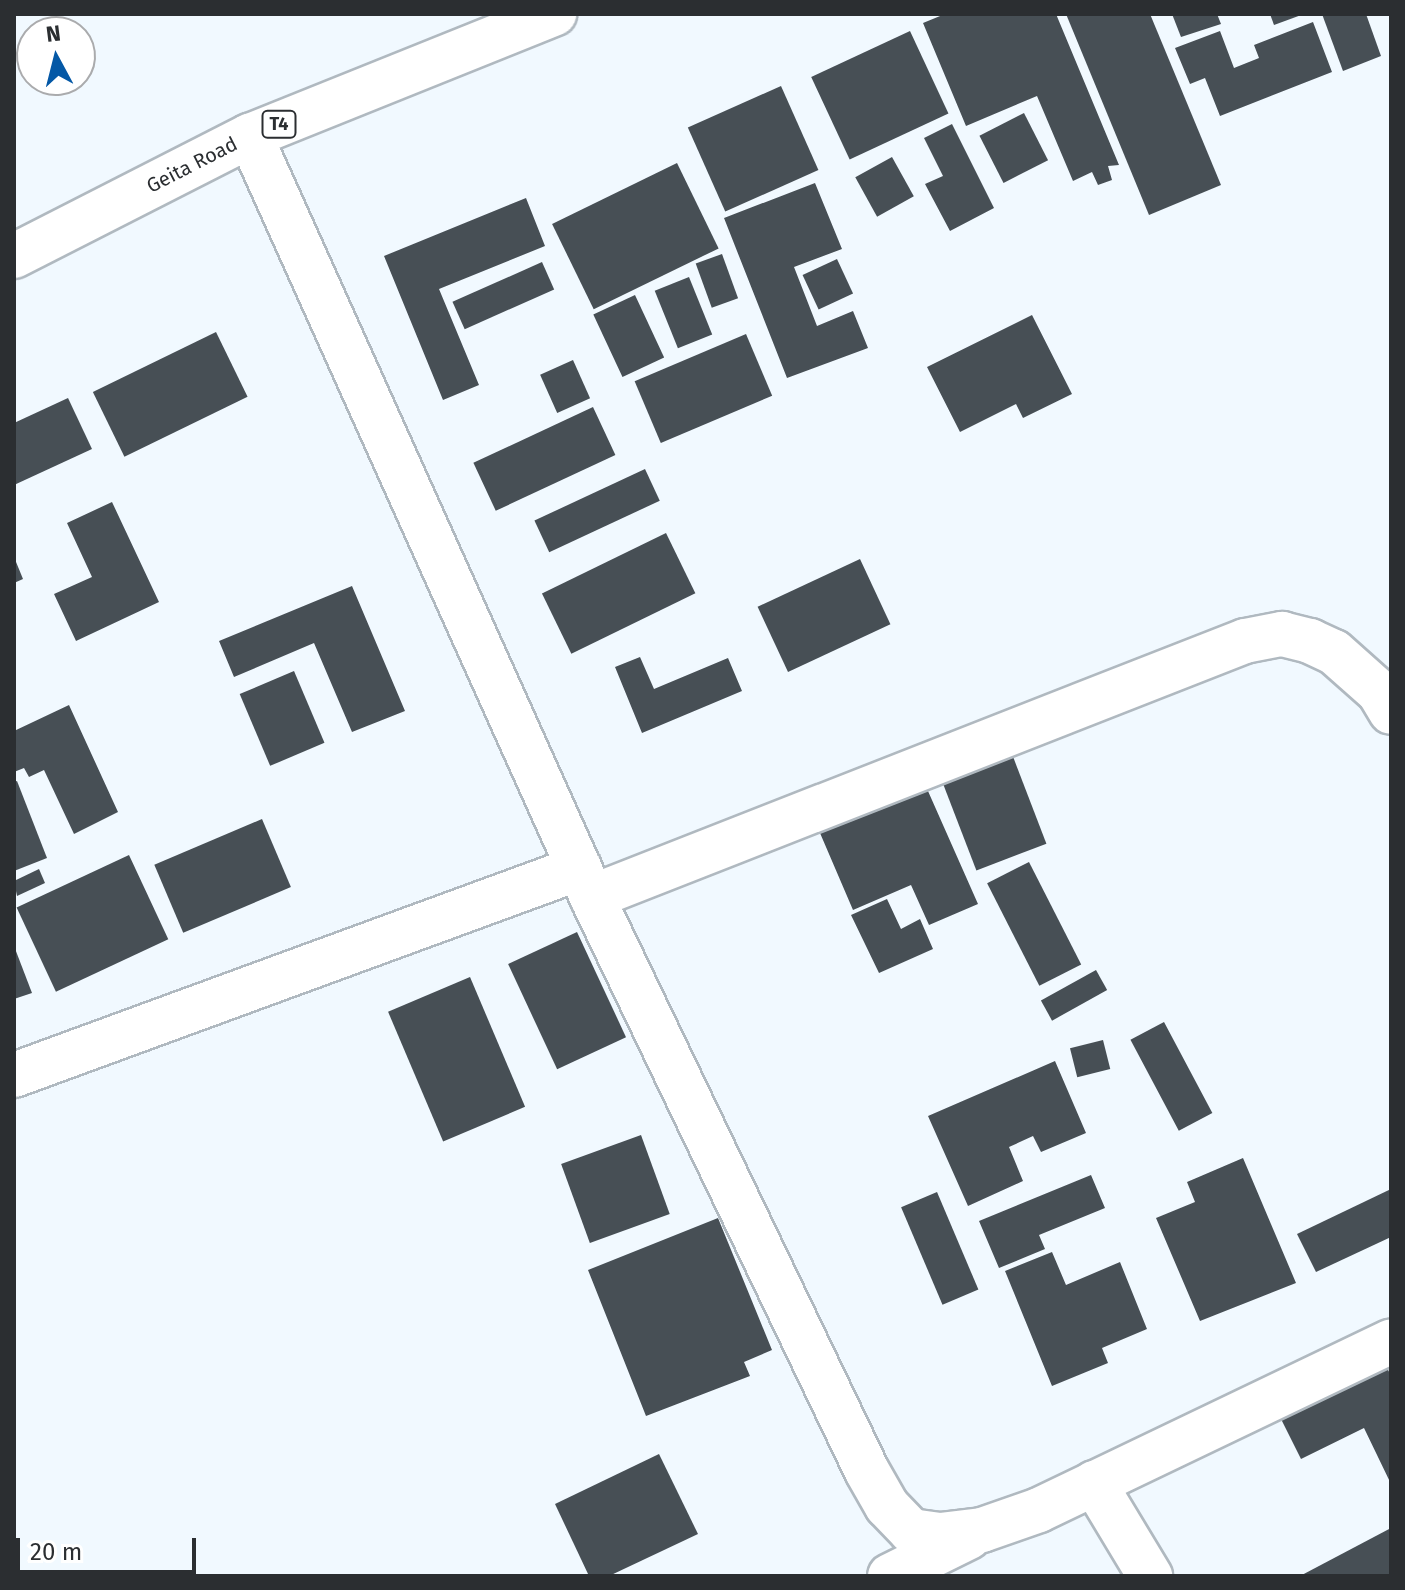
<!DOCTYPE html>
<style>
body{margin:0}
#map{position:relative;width:1405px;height:1590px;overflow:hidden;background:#f1f9ff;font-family:"Fira Sans",sans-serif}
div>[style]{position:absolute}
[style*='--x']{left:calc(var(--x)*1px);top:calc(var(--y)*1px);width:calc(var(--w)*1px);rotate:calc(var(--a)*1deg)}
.building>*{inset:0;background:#474f55;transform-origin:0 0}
.roads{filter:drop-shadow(2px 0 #b0b9c0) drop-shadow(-2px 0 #b0b9c0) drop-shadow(0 2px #b0b9c0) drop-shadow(0 -2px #b0b9c0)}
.minor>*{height:44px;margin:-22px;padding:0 22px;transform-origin:22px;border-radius:22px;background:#fff}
.trunk>*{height:44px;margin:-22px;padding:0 22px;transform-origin:22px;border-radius:22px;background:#fff}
span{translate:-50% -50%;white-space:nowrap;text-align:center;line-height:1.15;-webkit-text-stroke:8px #fff;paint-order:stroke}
.shield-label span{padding:2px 6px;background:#fff;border:2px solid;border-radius:6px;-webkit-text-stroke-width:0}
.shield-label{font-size:18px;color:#2b2e31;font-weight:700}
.street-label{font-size:20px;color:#2b2e31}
.frame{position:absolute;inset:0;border:16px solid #2b2e31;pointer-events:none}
.north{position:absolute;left:16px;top:16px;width:80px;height:80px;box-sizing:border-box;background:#fff;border:2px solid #aaabad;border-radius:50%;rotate:353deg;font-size:22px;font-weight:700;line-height:32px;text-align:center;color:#2b2e31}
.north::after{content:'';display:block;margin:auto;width:28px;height:36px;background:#0458a6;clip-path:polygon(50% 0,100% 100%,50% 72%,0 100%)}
.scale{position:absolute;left:16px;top:1538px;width:180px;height:36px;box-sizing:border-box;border:4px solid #2b2e31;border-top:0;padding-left:10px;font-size:24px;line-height:28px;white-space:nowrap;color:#2b2e31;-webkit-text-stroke:6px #fff;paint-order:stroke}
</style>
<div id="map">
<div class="building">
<div style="clip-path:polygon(945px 14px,1056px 14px,1119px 165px,1108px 166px,1112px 180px,1098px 185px,1092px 172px,1073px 181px,1037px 96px,966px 126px,923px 23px)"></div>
<div style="clip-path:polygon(1066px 14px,1150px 14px,1221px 185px,1149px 215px)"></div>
<div style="clip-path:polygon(1172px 14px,1217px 14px,1221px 24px,1181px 37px)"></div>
<div style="clip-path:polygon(1270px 14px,1304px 14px,1274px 25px)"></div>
<div style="clip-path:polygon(1322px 14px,1366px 14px,1381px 56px,1343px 71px)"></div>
<div style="clip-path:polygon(1313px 22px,1332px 72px,1220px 116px,1205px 78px,1190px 84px,1175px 48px,1220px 31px,1234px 68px,1259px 58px,1254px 45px)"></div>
<div style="left:910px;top:31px;width:91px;height:109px;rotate:65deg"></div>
<div style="left:781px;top:86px;width:92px;height:102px;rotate:66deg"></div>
<div style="left:1024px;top:113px;width:53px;height:50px;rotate:63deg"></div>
<div style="clip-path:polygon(952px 124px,994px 208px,950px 231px,925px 184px,943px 176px,924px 138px)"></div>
<div style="left:892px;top:157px;width:45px;height:42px;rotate:61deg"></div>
<div style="left:677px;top:163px;width:95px;height:139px;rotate:64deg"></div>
<div style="clip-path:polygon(815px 183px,842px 249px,794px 267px,817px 326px,853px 311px,868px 348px,787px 378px,724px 218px)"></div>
<div style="clip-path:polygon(526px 198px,545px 246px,439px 289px,479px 385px,443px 400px,384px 256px)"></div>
<div style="left:722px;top:254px;width:47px;height:28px;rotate:70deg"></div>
<div style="left:837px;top:259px;width:38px;height:38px;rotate:65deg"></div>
<div style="left:542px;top:262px;width:30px;height:98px;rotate:66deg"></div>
<div style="left:689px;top:277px;width:62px;height:37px;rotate:68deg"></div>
<div style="left:635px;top:295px;width:69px;height:46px;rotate:65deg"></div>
<div style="clip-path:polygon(1032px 315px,1072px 394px,1023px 418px,1016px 404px,960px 432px,927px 367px)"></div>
<div style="left:216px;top:332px;width:72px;height:137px;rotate:64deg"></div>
<div style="left:746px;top:334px;width:67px;height:121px;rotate:67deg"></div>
<div style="left:573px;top:360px;width:42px;height:36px;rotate:66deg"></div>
<div style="clip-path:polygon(68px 398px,92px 449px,14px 485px,14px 423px)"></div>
<div style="left:593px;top:407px;width:53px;height:132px;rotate:65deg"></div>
<div style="left:645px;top:469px;width:35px;height:122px;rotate:65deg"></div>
<div style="clip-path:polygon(112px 502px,159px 602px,76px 641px,54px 594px,92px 577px,67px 523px)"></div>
<div style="left:666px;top:533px;width:67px;height:138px;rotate:64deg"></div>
<div style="clip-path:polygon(14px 557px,23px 579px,14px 583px)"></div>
<div style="left:860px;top:559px;width:72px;height:113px;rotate:65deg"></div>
<div style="clip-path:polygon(352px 586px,405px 711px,352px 732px,314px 643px,234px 677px,219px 641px)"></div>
<div style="clip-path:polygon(640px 657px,654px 689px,728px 658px,742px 691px,642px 733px,615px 667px)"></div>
<div style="left:294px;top:671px;width:78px;height:59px;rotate:67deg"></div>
<div style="clip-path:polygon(69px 705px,118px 812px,74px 834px,44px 770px,29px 777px,24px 768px,14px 772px,14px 731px)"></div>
<div style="left:1007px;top:741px;width:110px;height:75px;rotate:69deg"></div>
<div style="clip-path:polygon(920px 773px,978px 904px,929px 925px,911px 885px,853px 910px,814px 819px)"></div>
<div style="clip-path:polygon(17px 781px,47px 858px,14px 871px,14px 782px)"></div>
<div style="left:262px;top:819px;width:74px;height:117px;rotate:67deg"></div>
<div style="left:129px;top:855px;width:93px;height:124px;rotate:65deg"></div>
<div style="left:1029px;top:862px;width:115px;height:47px;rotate:63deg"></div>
<div style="clip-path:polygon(39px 869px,45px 883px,17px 896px,14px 881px)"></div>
<div style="clip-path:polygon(887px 899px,901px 929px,920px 919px,933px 949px,879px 973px,851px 915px)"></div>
<div style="left:577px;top:932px;width:116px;height:76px;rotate:65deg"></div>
<div style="clip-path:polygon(14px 946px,32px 993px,14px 999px)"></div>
<div style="left:1096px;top:970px;width:23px;height:63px;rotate:61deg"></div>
<div style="left:470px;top:977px;width:141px;height:89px;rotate:67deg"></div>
<div style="left:1164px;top:1022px;width:103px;height:38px;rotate:62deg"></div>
<div style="left:1103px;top:1040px;width:30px;height:34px;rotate:76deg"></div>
<div style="clip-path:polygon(1055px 1061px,1086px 1133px,1041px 1152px,1033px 1136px,1009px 1147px,1023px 1181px,968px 1206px,928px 1116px)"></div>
<div style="left:641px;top:1135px;width:84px;height:85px;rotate:70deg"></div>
<div style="clip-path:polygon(1243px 1158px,1296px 1283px,1200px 1321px,1156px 1218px,1195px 1202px,1187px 1182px)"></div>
<div style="clip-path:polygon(1091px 1175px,1105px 1208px,1039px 1235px,1045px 1249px,999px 1268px,979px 1221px)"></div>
<div style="clip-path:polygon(1391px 1189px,1391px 1237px,1316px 1272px,1297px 1234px)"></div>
<div style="left:937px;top:1192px;width:106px;height:39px;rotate:67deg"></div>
<div style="clip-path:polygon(718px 1218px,772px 1350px,744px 1362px,750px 1376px,646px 1416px,588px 1270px)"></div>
<div style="clip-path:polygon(1052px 1252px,1066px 1285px,1120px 1262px,1147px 1329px,1102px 1348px,1108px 1363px,1052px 1386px,1005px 1271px)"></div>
<div style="clip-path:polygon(1383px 1359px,1391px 1376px,1391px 1484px,1364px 1428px,1301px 1459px,1277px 1411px)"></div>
<div style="clip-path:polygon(659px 1454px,698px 1534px,609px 1576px,589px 1576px,555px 1504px)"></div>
<div style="clip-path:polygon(1391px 1528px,1391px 1576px,1300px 1576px)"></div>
</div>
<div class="roads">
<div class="minor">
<div style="--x:250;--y:136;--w:834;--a:65.8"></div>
<div style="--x:592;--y:897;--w:636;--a:64.4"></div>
<div style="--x:867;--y:1471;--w:40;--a:60.3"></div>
<div style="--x:887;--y:1506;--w:35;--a:46"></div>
<div style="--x:911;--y:1531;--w:29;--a:8"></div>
<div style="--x:940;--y:1535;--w:42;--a:-6.8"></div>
<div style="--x:982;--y:1530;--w:60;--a:-19.3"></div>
<div style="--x:1039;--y:1510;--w:390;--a:-25.6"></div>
<div style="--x:592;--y:897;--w:701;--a:-21.41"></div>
<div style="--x:1245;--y:641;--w:38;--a:-11"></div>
<div style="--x:1282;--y:634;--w:29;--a:14"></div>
<div style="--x:1310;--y:641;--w:26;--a:25"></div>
<div style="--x:1334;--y:652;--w:60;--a:41.6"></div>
<div style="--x:1379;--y:692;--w:23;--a:59"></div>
<div style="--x:14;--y:1075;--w:602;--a:-20.12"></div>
<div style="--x:1094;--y:1483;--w:109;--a:58.9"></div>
<div style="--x:890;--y:1576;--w:88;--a:-26.3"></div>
</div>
<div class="trunk">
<div style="--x:14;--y:256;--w:265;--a:-27"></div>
<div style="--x:250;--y:136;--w:328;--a:-21.9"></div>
</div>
</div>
<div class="shield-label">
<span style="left:279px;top:124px">T4</span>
</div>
<div class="street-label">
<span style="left:192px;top:165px;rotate:-27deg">Geita Road</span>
</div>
<div class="frame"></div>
<div class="north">N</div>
<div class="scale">20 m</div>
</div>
